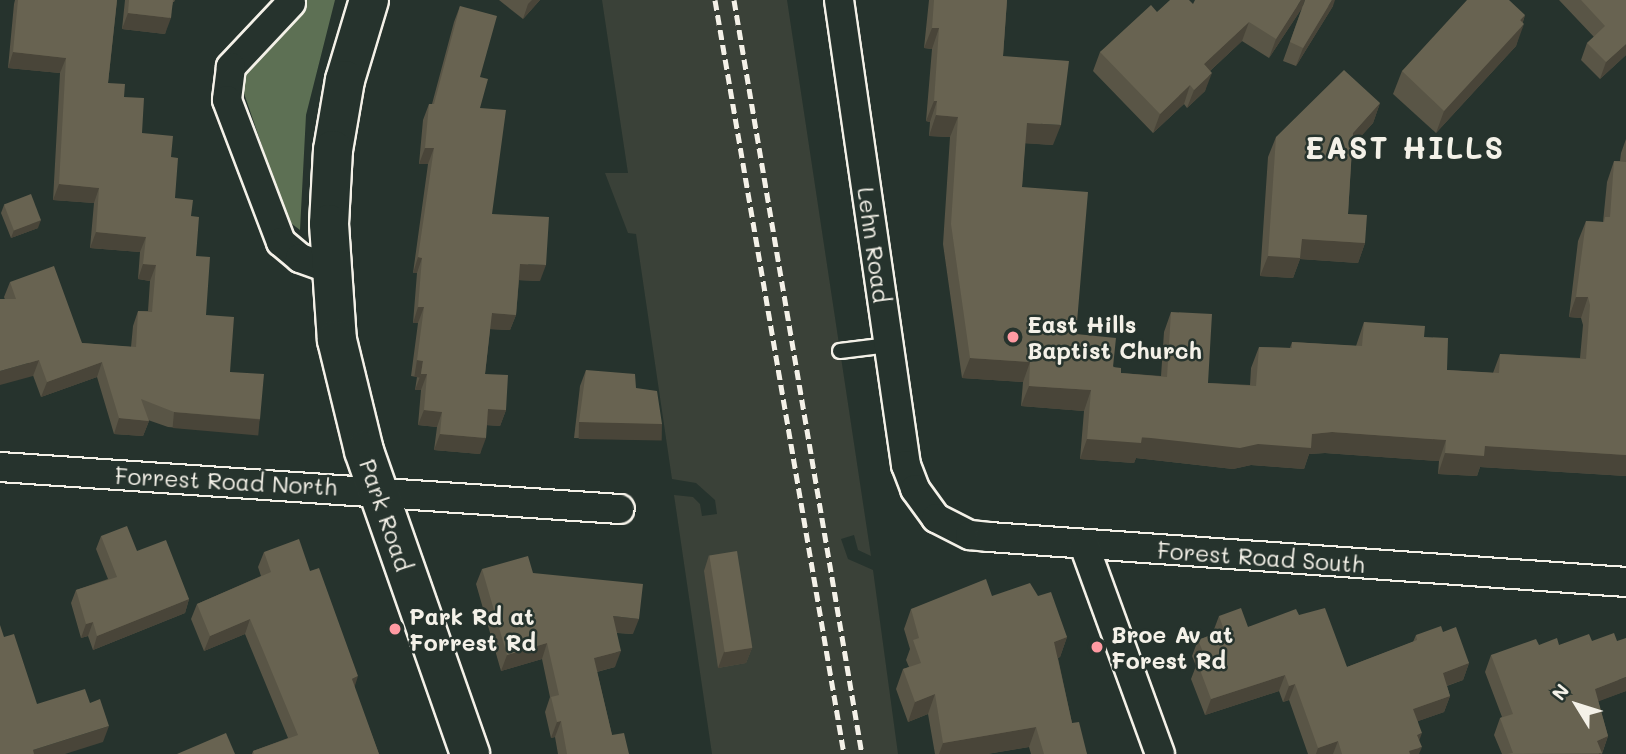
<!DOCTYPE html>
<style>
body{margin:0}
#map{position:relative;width:1626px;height:754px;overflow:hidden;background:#26332d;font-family:Mali,sans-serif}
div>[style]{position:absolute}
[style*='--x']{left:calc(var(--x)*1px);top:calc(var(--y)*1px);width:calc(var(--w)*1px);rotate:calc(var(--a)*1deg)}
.built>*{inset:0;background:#3a4138}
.green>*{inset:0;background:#5d7054}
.roads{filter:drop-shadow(2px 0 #f4f1e8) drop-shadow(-2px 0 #f4f1e8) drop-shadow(0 2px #f4f1e8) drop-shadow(0 -2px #f4f1e8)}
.lane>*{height:14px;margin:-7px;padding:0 7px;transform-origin:7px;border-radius:7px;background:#26332d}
.street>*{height:28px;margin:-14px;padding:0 14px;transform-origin:14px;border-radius:14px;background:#26332d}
.secondary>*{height:38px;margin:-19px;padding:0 19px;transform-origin:19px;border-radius:19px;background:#26332d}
.rail>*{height:5px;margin-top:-2.5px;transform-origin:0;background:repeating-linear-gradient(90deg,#f4f1e8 0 10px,transparent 0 15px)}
.wall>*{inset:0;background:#595546}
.shaded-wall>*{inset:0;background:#494539;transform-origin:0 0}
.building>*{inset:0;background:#686351;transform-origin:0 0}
.dots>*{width:19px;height:19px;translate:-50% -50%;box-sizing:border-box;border:4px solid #26332d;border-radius:50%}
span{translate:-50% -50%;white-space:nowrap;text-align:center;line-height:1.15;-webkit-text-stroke:5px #26332d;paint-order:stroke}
.street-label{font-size:23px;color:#f4f1e8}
.poi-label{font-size:23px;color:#f4f1e8;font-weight:700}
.left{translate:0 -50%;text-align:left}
.district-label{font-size:30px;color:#f4f1e8;font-weight:700;letter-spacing:2px}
.north{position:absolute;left:1542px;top:670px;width:70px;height:70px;-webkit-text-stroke:5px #26332d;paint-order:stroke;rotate:308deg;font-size:19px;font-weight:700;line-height:28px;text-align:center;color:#f4f1e8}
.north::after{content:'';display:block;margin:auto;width:24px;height:32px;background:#f4f1e8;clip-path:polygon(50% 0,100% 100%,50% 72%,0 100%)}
</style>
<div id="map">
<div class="built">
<div style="clip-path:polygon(602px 0,787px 0,871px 556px,858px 550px,854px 535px,841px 539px,848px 559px,873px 570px,898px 754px,712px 754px,674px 495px,693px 497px,700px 504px,702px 516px,717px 514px,715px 500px,696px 483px,672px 479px,636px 234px,628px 233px,605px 173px,628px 173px)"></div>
</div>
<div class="green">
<div style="clip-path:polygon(295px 0,335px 0,306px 115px,300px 230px,288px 221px,238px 76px,304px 9px)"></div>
</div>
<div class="roads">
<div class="lane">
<div style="--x:840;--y:351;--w:49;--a:-7"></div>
</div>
<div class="street">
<div style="--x:839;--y:0;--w:470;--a:81.8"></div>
<div style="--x:906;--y:465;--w:26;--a:69"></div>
<div style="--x:915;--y:489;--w:36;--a:54"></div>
<div style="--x:936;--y:518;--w:38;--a:27"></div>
<div style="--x:970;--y:535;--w:19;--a:6"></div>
<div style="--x:989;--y:537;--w:639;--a:4.04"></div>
<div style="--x:291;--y:3;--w:88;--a:133.2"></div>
<div style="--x:231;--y:67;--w:33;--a:97"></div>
<div style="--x:227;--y:100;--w:152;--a:69.2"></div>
<div style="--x:281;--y:242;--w:25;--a:40"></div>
<div style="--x:300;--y:258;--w:32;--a:20"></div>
<div style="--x:0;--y:467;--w:621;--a:3.88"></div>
<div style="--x:1084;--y:545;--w:222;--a:70"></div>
</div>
<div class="secondary">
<div style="--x:369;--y:0;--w:84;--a:106.7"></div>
<div style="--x:345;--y:80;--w:71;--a:99.7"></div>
<div style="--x:333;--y:150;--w:74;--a:93.1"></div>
<div style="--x:329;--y:224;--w:116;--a:86.1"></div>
<div style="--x:337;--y:340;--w:114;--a:76.3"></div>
<div style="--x:364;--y:451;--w:321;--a:70.7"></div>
</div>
</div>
<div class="rail">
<div style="--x:715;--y:0;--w:765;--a:80.29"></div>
<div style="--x:734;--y:0;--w:765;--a:80.37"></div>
</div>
<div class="wall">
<div style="clip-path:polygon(15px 0,117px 0,108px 83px,124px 97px,142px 133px,171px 157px,175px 198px,191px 216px,196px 256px,206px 315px,230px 372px,260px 419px,254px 434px,168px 427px,148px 420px,149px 421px,143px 436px,114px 434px,97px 377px,41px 397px,4px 297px,10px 282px,82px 343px,131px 347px,133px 326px,138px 311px,148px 311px,150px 281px,138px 279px,140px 252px,90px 248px,94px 203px,53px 200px,60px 73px,8px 68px,14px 4px)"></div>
<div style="clip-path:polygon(125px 0,175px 0,174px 2px,173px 2px,165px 34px,122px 29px)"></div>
<div style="clip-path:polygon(499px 0,540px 0,523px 19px)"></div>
<div style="clip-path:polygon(929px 0,1007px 0,1003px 56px,1053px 145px,1025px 143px,1022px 187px,1076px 334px,1121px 373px,1161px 376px,1164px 332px,1171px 312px,1208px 383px,1250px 385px,1251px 368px,1259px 347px,1290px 348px,1292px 342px,1356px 346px,1364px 322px,1424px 337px,1447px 370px,1493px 373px,1500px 354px,1580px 358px,1583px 325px,1581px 318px,1569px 317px,1578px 241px,1586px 221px,1603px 222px,1607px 182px,1614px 161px,1620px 161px,1621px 153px,1626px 139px,1626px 476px,1480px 467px,1477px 476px,1438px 474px,1439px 461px,1325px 453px,1309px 454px,1304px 469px,1251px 465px,1233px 469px,1136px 458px,1134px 463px,1080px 459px,1084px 411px,1021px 406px,1023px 382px,962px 378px,943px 244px,950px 137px,929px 136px,930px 122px,926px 121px,932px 49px,924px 48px)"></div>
<div style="clip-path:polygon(1559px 0,1626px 0,1626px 55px,1600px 79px,1581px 60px,1587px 43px,1594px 37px)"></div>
<div style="clip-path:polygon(1193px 4px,1333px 6px,1296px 66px,1283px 61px,1302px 8px,1269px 58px,1242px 41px,1210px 71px,1205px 91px,1187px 108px,1184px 104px,1153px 133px,1093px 71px,1100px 52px,1157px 12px)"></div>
<div style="clip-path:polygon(460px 6px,480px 77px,480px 108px,492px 214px,540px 281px,519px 280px,516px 315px,510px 330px,490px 329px,485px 374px,506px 410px,500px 426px,487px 425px,480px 454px,434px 450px,437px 427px,418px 425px,421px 390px,415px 390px,417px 377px,411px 376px,418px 323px,413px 323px,417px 273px,413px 273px,428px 164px,419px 164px,423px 120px,429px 104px,432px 104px,454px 22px)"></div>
<div style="clip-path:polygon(1525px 15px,1516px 46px,1436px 133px,1393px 94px,1402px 71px)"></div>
<div style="clip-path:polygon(1380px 103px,1373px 123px,1352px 146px,1348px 214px,1365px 243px,1358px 263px,1300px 259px,1293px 278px,1260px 276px,1268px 157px,1276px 137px)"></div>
<div style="clip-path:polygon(4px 205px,38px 228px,11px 238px,1px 213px)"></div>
<div style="clip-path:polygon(586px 370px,636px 388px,662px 424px,656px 440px,574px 438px,580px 386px)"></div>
<div style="clip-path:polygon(101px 536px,137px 551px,189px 599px,185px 613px,93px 650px,88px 636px,81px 638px,71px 603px,76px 590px,108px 579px,96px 549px)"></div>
<div style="clip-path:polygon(264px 552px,310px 571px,379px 754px,252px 754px,253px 751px,288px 738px,245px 634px,204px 651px,191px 619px,197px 604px,261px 576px,258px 567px)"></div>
<div style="clip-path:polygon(709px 555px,752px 648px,746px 663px,718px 668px,704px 571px)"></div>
<div style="clip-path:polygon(482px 569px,533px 573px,633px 634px,617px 633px,615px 667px,597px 672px,612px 735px,629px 754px,558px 754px,555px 737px,551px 738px,545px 712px,550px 697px,542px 659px,501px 671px,476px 584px)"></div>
<div style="clip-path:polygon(992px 596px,1038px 596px,1067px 637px,1060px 657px,1058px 658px,1072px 723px,1087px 754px,1031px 754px,1029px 747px,987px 754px,935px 754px,928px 714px,908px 722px,896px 689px,903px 669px,909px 667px,906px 660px,910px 649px,904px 629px,911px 609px)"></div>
<div style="clip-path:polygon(1299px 615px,1347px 667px,1413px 642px,1416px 635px,1443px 632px,1469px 663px,1463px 680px,1447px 686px,1450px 696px,1444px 712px,1418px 721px,1419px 740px,1419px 754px,1308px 754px,1289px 700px,1283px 702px,1279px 691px,1205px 715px,1191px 679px,1196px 666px,1192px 656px,1198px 640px,1214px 634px,1213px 632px,1219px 616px,1248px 627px)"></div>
<div style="clip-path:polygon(1592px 641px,1626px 691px,1598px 701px,1608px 736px,1602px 754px,1502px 754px,1494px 735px,1500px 718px,1502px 717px,1485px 672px,1491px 655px,1539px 645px,1559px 645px)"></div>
</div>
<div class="shaded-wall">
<div style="clip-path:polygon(532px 0,540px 0,523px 19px,528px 4px)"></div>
<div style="clip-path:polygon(1301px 0,1305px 0,1302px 8px,1269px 58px,1276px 39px)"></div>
<div style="clip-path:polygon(1332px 0,1335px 0,1333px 6px,1296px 66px,1303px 48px)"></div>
<div style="clip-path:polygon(128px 13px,171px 18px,165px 34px,122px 29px)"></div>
<div style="clip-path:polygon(1525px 15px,1520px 29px,1524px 24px,1516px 46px,1436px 133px,1444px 111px)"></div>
<div style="clip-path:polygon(1249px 22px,1242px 41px,1197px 83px,1204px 64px)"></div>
<div style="clip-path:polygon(932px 28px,939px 28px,932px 49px,924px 48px)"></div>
<div style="clip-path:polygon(1626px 44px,1626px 55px,1600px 79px,1606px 62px)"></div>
<div style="clip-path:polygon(13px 52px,66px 58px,60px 73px,8px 68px)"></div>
<div style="clip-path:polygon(1212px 73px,1205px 91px,1187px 108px,1194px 90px)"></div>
<div style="clip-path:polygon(1190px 85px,1184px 104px,1153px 133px,1160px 114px)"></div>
<div style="clip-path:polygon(934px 101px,937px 101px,930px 122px,926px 121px)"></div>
<div style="clip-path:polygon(1380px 103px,1373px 123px,1346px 153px,1353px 133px)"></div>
<div style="clip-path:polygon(936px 115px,958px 117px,950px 137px,929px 136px)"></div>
<div style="clip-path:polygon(1027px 123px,1061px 125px,1053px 145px,1019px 143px)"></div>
<div style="clip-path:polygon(425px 148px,434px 148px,428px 164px,419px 164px)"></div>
<div style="clip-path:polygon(59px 184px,99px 188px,94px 203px,53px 200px)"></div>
<div style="clip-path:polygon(41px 220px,38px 228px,11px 238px,14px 230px)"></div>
<div style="clip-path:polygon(96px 232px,146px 237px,140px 252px,90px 248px)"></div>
<div style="clip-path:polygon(1302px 239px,1365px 243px,1358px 263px,1300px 259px,1293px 278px,1260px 276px,1268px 256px)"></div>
<div style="clip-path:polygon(418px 257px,422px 258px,417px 273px,413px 273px)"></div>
<div style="clip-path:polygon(143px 264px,156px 265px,150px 281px,138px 279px)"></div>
<div style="clip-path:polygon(520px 264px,546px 265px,540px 281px,514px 280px)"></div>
<div style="clip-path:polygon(1576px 297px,1588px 297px,1581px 318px,1569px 317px)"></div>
<div style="clip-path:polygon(418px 307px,424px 307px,418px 323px,413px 323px)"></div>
<div style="clip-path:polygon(492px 313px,516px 315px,510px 330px,487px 329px)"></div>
<div style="clip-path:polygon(970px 358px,1030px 362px,1023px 382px,962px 378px)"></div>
<div style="clip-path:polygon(39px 360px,33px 376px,0 385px,0 371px)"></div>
<div style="left:417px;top:360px;width:6px;height:17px;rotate:9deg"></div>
<div style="clip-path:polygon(102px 362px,97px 377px,41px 397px,47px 382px)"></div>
<div style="clip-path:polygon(421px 374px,427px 374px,421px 390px,415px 390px)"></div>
<div style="clip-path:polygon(1029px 386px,1091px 390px,1084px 411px,1021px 406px)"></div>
<div style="clip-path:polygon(488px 409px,506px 410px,500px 426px,483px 425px)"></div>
<div style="clip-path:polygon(424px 410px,442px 412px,437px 427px,418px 425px)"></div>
<div style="left:174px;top:412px;width:86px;height:16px;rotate:5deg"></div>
<div style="clip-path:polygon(119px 418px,149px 421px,143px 436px,114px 434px)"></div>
<div style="left:579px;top:422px;width:83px;height:17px;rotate:1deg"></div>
<div style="clip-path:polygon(1332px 432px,1446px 440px,1439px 461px,1325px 453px,1309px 454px,1304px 469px,1251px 465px,1233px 469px,1136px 458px,1134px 463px,1080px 459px,1087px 439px,1312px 434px)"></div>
<div style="clip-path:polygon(440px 434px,486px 438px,480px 454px,434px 450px)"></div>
<div style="clip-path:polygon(1485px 446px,1626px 455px,1626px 476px,1480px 467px,1477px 476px,1438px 474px,1445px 453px)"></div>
<div style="clip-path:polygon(189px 599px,185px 613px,93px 650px,97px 636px)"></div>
<div style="clip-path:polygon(613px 616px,639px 619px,633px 634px,607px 632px)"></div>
<div style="clip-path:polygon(250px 619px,245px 634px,204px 651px,210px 636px)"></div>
<div style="clip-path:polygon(93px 622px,88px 636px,81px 638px,86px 624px)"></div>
<div style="clip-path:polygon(1067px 637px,1060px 657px,1047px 661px,1054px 642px)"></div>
<div style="clip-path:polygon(547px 643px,542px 659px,501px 671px,507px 655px)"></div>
<div style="clip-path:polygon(752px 648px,746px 663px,718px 668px,724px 652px)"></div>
<div style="clip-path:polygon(621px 651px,615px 667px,588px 674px,594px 658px)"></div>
<div style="clip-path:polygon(1469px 663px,1463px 680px,1437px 689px,1443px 673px)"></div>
<div style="clip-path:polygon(1285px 675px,1279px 691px,1205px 715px,1211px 699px)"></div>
<div style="clip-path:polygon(358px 676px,353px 692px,352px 679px)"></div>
<div style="clip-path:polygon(1626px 677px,1626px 691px,1589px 705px,1595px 689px)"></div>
<div style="clip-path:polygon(1295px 684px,1289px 700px,1283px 702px,1289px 686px)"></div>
<div style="clip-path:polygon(935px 694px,928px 714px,908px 722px,915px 702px)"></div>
<div style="clip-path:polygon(1450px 696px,1444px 712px,1407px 725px,1413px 709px)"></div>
<div style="clip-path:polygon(561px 721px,555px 737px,551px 738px,557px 722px)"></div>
<div style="clip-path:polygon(109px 726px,103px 742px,65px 754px,31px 754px,33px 750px)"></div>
<div style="clip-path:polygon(1036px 727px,1029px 747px,987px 754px,939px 754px,943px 743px)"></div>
<div style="clip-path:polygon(1422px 733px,1416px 749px,1422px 747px,1419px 754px,1408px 754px,1417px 735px)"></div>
<div style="clip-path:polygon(1608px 736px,1602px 753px,1599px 754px,1597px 741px)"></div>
<div style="clip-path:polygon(1338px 741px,1333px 754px,1316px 754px,1318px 748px)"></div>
</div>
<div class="building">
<div style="clip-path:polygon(18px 0,117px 0,108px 83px,125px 84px,124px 97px,144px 98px,142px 133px,173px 136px,171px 157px,178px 158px,175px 198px,193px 200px,191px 216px,199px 217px,196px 256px,210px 257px,206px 315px,234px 317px,230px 372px,264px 374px,260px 419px,174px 412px,141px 399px,149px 421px,119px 418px,102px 362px,47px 382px,39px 360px,0 371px,0 299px,16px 299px,10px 282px,54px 266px,82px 343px,136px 347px,138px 311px,152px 312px,156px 265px,143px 264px,146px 237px,96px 232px,99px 188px,59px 184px,66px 58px,13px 52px)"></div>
<div style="clip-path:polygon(129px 0,173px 0,171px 18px,128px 13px)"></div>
<div style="clip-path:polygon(934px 0,1007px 0,1003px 56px,1069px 61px,1061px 125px,1027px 123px,1022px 187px,1088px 192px,1076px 334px,1116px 338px,1113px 367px,1121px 368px,1121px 373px,1167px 377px,1171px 312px,1212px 314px,1208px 383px,1256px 386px,1259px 347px,1292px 348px,1292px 342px,1362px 346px,1364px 322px,1425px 326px,1424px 337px,1448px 338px,1447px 370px,1499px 373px,1500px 354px,1586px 359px,1590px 305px,1588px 297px,1576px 297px,1586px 221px,1604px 222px,1605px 217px,1610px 217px,1614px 161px,1626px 162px,1626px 455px,1485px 446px,1484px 456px,1445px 453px,1446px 440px,1332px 432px,1312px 434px,1311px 448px,1258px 444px,1240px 448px,1142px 437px,1141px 443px,1087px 439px,1091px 390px,1029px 386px,1030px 362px,970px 358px,951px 224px,958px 117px,936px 115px,937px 101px,934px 101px,939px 28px,932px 28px)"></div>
<div style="clip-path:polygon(1170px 0,1189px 0,1193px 4px,1195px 0,1301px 0,1276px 39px,1249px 22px,1204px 64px,1212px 73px,1194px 90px,1190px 85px,1160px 114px,1100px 52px,1151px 5px,1157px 12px)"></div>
<div style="clip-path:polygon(1305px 0,1332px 0,1303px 48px,1290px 42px)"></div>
<div style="clip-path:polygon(1467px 0,1509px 0,1525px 15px,1520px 20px,1524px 24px,1444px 111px,1402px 71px)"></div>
<div style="clip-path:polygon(1581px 0,1626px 0,1626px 44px,1606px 62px,1587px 43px,1605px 26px)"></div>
<div style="clip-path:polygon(460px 6px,497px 16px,480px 77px,488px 79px,480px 108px,506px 110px,492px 214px,549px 217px,546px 265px,520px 264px,516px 315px,492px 313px,485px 374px,508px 375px,506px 410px,488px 409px,486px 438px,440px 434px,442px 412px,424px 410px,427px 374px,421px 374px,423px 361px,417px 360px,424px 307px,418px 307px,422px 258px,418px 257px,434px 148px,425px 148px,429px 104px,434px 104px)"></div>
<div style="clip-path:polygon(1344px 70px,1380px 103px,1353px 133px,1348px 214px,1367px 215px,1365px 243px,1302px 239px,1300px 258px,1268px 256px,1276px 137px)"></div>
<div style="left:31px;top:194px;width:28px;height:29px;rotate:69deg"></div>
<div style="clip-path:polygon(586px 370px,635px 374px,636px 388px,657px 391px,662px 424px,579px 422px)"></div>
<div style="clip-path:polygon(127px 526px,137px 551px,166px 540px,189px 599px,97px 636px,93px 622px,86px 624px,76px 590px,117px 577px,101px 536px)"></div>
<div style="clip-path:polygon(299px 539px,310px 571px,319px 568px,358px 676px,352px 679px,379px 754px,254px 754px,253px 751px,298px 735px,250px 619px,210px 636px,197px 604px,271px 572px,264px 552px)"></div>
<div style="left:737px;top:551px;width:98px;height:28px;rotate:81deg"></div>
<div style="clip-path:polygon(528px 556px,533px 573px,643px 584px,639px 619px,613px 616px,621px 651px,594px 658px,612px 735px,624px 733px,629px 754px,567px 754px,561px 721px,557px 722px,551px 697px,559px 695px,547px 643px,507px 655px,482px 569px)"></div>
<div style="clip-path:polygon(986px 579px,992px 596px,1030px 583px,1038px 596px,1051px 592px,1067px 637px,1054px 642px,1072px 723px,1079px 722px,1087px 754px,1044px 754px,1036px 727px,943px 743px,935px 694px,915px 702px,903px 669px,921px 663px,913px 640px,919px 638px,911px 609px)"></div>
<div style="clip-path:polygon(1241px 608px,1248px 627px,1296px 609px,1299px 615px,1325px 608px,1347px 667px,1417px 640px,1416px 635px,1441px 626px,1443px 632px,1456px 627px,1469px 663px,1443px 673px,1450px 696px,1413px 709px,1422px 733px,1417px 735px,1422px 747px,1409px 751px,1410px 754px,1342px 754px,1338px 741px,1318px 748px,1295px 684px,1289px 686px,1285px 675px,1211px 699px,1197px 662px,1206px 659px,1198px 640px,1224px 630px,1219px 616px)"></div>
<div style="clip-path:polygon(0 625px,4px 637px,14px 634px,37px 704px,85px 689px,90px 703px,100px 699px,109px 726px,33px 750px,34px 754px,0 754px)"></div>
<div style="clip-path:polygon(1614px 633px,1617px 641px,1626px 638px,1626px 677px,1595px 689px,1608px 736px,1597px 741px,1602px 753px,1507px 754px,1513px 753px,1500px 718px,1513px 714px,1491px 655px,1536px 639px,1539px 645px,1557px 638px,1559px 645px,1589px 634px,1592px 641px)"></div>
<div style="clip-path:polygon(226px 733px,235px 754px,177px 754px)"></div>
</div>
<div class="dots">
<div style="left:1013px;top:337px;background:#ff9aa2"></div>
<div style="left:395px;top:629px;background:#ff9aa2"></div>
<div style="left:1097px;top:647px;background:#ff9aa2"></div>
</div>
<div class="street-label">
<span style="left:874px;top:245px;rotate:82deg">Lehn Road</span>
<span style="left:226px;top:481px;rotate:3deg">Forrest Road North</span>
<span style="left:386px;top:515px;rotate:71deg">Park Road</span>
<span style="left:1261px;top:557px;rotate:4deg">Forest Road South</span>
</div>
<div class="poi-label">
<span class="left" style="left:1027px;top:337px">East Hills<br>Baptist Church</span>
<span class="left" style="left:409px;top:629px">Park Rd at<br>Forrest Rd</span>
<span class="left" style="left:1111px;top:647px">Broe Av at<br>Forest Rd</span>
</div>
<div class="district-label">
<span style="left:1405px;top:147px">EAST HILLS</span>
</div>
<div class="north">N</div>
</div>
